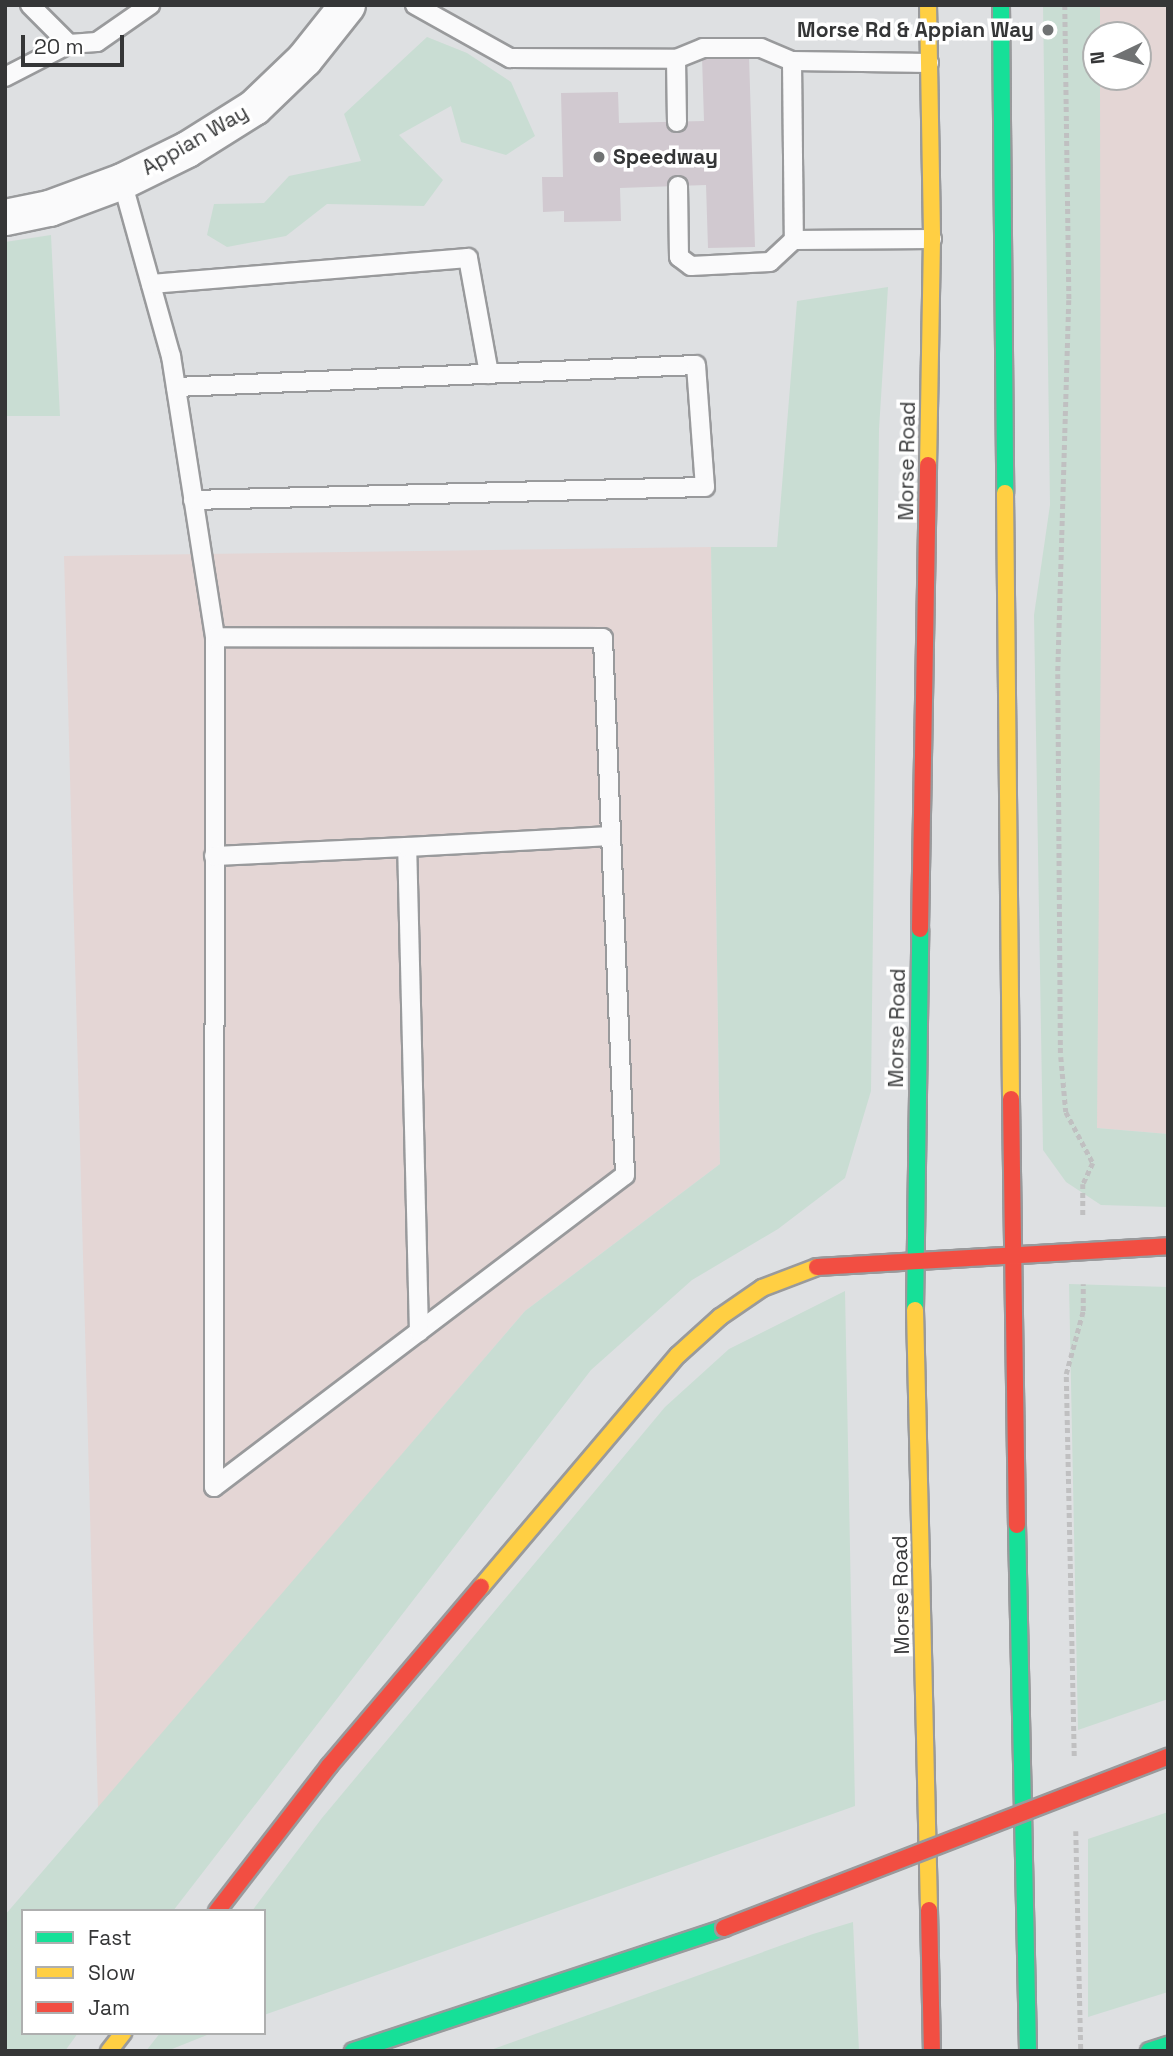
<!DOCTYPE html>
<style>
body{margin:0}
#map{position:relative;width:1173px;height:2056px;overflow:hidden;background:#dee0e2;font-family:"Space Grotesk",sans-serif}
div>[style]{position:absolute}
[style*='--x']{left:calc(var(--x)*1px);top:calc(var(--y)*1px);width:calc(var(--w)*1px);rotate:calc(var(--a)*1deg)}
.industrial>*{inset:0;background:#e4d6d5}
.green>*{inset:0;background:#c9ddd3}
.building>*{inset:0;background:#d1c9d0}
.path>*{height:4.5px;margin-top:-2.25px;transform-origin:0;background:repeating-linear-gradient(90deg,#c0c0c1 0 5px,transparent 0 8.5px)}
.roads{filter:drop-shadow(2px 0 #999a9c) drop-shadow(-2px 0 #999a9c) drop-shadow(0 2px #999a9c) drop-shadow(0 -2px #999a9c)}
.lane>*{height:18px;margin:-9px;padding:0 9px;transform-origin:9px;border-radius:9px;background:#fafafb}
.street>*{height:35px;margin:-17.5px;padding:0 17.5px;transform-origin:17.5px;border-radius:17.5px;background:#fafafb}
.fast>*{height:16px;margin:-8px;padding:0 8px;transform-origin:8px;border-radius:8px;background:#16e098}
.slow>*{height:16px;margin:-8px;padding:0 8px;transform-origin:8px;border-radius:8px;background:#ffcf43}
.jam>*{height:16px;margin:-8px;padding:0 8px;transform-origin:8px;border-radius:8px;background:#f24e42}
.bridges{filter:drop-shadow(2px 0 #999a9c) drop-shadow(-2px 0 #999a9c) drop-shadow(0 2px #999a9c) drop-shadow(0 -2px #999a9c)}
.jam-bridge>*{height:16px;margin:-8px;padding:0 8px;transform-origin:8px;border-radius:8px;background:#f24e42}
.dots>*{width:19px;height:19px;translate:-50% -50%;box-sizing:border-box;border:4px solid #fff;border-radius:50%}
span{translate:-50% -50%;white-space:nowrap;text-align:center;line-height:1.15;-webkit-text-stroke:7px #fff;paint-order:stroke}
.poi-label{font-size:21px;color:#353637;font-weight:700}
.right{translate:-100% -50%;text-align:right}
.left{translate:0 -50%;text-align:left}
.street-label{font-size:21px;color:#353637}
.frame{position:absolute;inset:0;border:7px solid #353637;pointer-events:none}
.legend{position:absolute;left:21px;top:1909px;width:245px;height:126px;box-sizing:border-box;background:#fff;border:2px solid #aeafaf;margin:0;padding:9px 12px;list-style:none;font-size:21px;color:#353637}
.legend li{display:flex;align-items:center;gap:14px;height:35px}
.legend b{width:35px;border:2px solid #aeafaf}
.north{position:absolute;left:1082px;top:21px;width:70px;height:70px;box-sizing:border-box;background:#fff;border:2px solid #aeafaf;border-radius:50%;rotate:265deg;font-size:19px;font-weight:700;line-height:28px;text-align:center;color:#353637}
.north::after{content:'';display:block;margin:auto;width:24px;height:32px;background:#707273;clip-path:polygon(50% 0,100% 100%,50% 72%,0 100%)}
.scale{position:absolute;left:21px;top:35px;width:103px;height:32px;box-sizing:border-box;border:4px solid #353637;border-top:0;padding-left:9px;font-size:21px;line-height:24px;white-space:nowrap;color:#353637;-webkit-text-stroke:5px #fff;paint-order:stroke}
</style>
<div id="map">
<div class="industrial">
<div style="clip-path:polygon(1100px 5px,1168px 5px,1168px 1134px,1097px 1128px,1100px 77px,1138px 77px,1138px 35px,1100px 35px)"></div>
<div style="clip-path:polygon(711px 547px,720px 1164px,525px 1311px,98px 1809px,64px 556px)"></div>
</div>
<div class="green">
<div style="clip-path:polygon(1043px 5px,1100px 5px,1100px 35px,1096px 35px,1096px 77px,1100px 77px,1101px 624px,1097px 1128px,1168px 1134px,1168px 1207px,1101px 1205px,1066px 1182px,1043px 1150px,1034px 615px,1050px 505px)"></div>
<div style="clip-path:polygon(427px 37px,467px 53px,511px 82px,535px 136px,506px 155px,461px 142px,451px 106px,399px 135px,443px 180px,424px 206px,327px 204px,286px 236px,227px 247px,207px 235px,214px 204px,264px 203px,289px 176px,361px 161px,344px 114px)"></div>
<div style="clip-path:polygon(51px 235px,60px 416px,5px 416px,5px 242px)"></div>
<div style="clip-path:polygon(888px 287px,879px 429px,871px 1091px,845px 1178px,778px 1229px,692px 1280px,591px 1370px,173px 1911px,23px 1911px,23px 2033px,78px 2033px,65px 2051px,5px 2051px,5px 1915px,525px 1311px,720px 1164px,711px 547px,777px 547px,797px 301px)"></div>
<div style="clip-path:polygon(1069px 1284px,1168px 1287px,1168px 1699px,1078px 1730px)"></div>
<div style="clip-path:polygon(845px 1291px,855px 1806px,264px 2015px,264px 1911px,252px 1911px,322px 1818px,665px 1407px,729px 1349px)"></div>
<div style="clip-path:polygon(1168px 1812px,1168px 1992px,1088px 2017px,1088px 1839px)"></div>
<div style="clip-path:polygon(853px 1922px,859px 2051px,488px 2051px,813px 1934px)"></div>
<div style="clip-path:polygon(160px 2033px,212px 2033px,167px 2051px,146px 2051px)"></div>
</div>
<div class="building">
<div style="clip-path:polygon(749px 56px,755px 247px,708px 248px,706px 185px,620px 188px,621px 221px,564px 222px,564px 211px,543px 212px,542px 177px,563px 177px,561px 93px,618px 92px,619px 123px,704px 121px,702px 57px)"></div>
</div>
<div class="path">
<div style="--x:1065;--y:5;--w:295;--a:89.2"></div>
<div style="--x:1069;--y:300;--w:374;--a:91.7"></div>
<div style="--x:1058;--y:674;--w:383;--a:89.6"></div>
<div style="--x:1061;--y:1057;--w:55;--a:84.8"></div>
<div style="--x:1066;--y:1112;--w:58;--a:62.1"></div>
<div style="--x:1093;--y:1163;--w:23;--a:115"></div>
<div style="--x:1083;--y:1184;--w:32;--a:90"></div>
<div style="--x:1074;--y:1756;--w:382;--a:-91.2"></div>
<div style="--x:1066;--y:1374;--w:65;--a:-74.9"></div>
<div style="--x:1083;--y:1311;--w:27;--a:-90"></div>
<div style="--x:1076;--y:1831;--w:220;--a:88.7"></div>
</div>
<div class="roads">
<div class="lane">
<div style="--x:30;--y:5;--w:55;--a:45"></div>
<div style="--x:69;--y:44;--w:28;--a:-4"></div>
<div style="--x:97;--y:42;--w:65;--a:-34.9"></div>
<div style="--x:415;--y:5;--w:109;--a:29.2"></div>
<div style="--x:510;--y:58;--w:166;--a:0.3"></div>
<div style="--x:676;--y:59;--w:29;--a:-22"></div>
<div style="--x:703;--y:48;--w:58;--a:0"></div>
<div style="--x:761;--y:48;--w:34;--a:23"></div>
<div style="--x:792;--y:61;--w:137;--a:0.8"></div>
<div style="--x:676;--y:59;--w:63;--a:89.1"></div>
<div style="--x:792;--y:61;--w:179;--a:89.4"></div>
<div style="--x:5;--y:77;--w:72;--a:-27.3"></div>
<div style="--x:122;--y:181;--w:182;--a:74.4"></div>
<div style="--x:171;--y:356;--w:284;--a:81.1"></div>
<div style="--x:215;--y:637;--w:850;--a:90.07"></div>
<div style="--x:214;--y:1487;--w:516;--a:-37.2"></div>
<div style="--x:625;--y:1175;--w:537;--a:-92.35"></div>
<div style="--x:603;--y:638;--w:388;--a:-179.9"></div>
<div style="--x:678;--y:186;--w:71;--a:89.2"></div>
<div style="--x:679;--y:257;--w:15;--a:37"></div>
<div style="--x:691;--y:266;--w:79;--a:-2.9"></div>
<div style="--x:770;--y:262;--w:33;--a:-43"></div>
<div style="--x:794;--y:240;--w:138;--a:-0.4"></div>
<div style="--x:151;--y:284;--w:318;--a:-4.7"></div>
<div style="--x:468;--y:258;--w:118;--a:79.7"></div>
<div style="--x:176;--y:387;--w:520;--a:-2.42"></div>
<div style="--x:696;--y:365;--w:122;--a:85.8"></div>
<div style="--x:705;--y:487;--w:512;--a:178.55"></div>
<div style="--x:214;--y:856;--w:193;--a:-2.7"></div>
<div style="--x:419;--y:1332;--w:485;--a:-91.4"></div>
<div style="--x:407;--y:847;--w:204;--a:-3.1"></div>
</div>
<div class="street">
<div style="--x:5;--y:217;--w:45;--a:-11.6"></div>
<div style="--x:49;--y:208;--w:78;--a:-20.3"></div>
<div style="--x:122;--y:181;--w:72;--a:-26.2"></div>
<div style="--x:187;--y:149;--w:79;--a:-32.1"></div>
<div style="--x:254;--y:107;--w:69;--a:-43.8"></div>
<div style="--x:304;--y:59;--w:69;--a:-51.5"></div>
</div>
<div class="fast">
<div style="--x:1001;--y:5;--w:488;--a:89.5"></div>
<div style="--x:915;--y:1310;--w:381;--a:-89.2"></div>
<div style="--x:1017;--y:1525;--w:526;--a:88.8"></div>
<div style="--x:353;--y:2051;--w:391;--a:-18.3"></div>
<div style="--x:1149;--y:2051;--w:20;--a:-18"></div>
</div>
<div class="slow">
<div style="--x:928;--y:5;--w:234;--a:89"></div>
<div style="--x:932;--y:239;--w:226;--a:91"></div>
<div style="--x:1005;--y:493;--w:606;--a:89.43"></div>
<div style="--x:915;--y:1310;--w:600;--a:88.66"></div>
<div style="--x:481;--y:1587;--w:304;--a:-49.7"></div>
<div style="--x:678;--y:1355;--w:57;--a:-42.1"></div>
<div style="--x:720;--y:1317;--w:51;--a:-34.6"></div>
<div style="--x:762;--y:1288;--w:59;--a:-20.9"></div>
<div style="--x:109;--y:2051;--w:23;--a:-52"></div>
</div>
<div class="jam">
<div style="--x:920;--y:929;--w:464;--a:-89"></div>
<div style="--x:1011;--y:1099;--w:426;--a:89.2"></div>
<div style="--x:817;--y:1267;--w:352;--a:-3.4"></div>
<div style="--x:929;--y:1910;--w:141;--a:88.8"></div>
<div style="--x:217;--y:1911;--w:183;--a:-52.3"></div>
<div style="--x:329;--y:1766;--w:235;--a:-49.7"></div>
</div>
</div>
<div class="bridges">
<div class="jam-bridge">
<div style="--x:724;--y:1928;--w:476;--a:-21.1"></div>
</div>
</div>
<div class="dots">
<div style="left:1048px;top:30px;background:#707273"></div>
<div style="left:599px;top:157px;background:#707273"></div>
</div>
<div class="poi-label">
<span class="right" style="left:1034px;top:30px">Morse Rd &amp; Appian Way</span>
<span class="left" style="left:613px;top:157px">Speedway</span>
</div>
<div class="street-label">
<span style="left:195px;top:140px;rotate:-30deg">Appian Way</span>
<span style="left:907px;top:461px;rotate:-89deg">Morse Road</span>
<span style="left:897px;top:1028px;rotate:-89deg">Morse Road</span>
<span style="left:901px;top:1595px;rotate:-91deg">Morse Road</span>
</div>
<div class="frame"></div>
<ul class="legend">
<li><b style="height:9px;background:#16e098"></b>Fast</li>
<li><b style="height:9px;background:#ffcf43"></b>Slow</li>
<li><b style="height:9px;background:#f24e42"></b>Jam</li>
</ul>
<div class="north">N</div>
<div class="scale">20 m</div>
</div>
